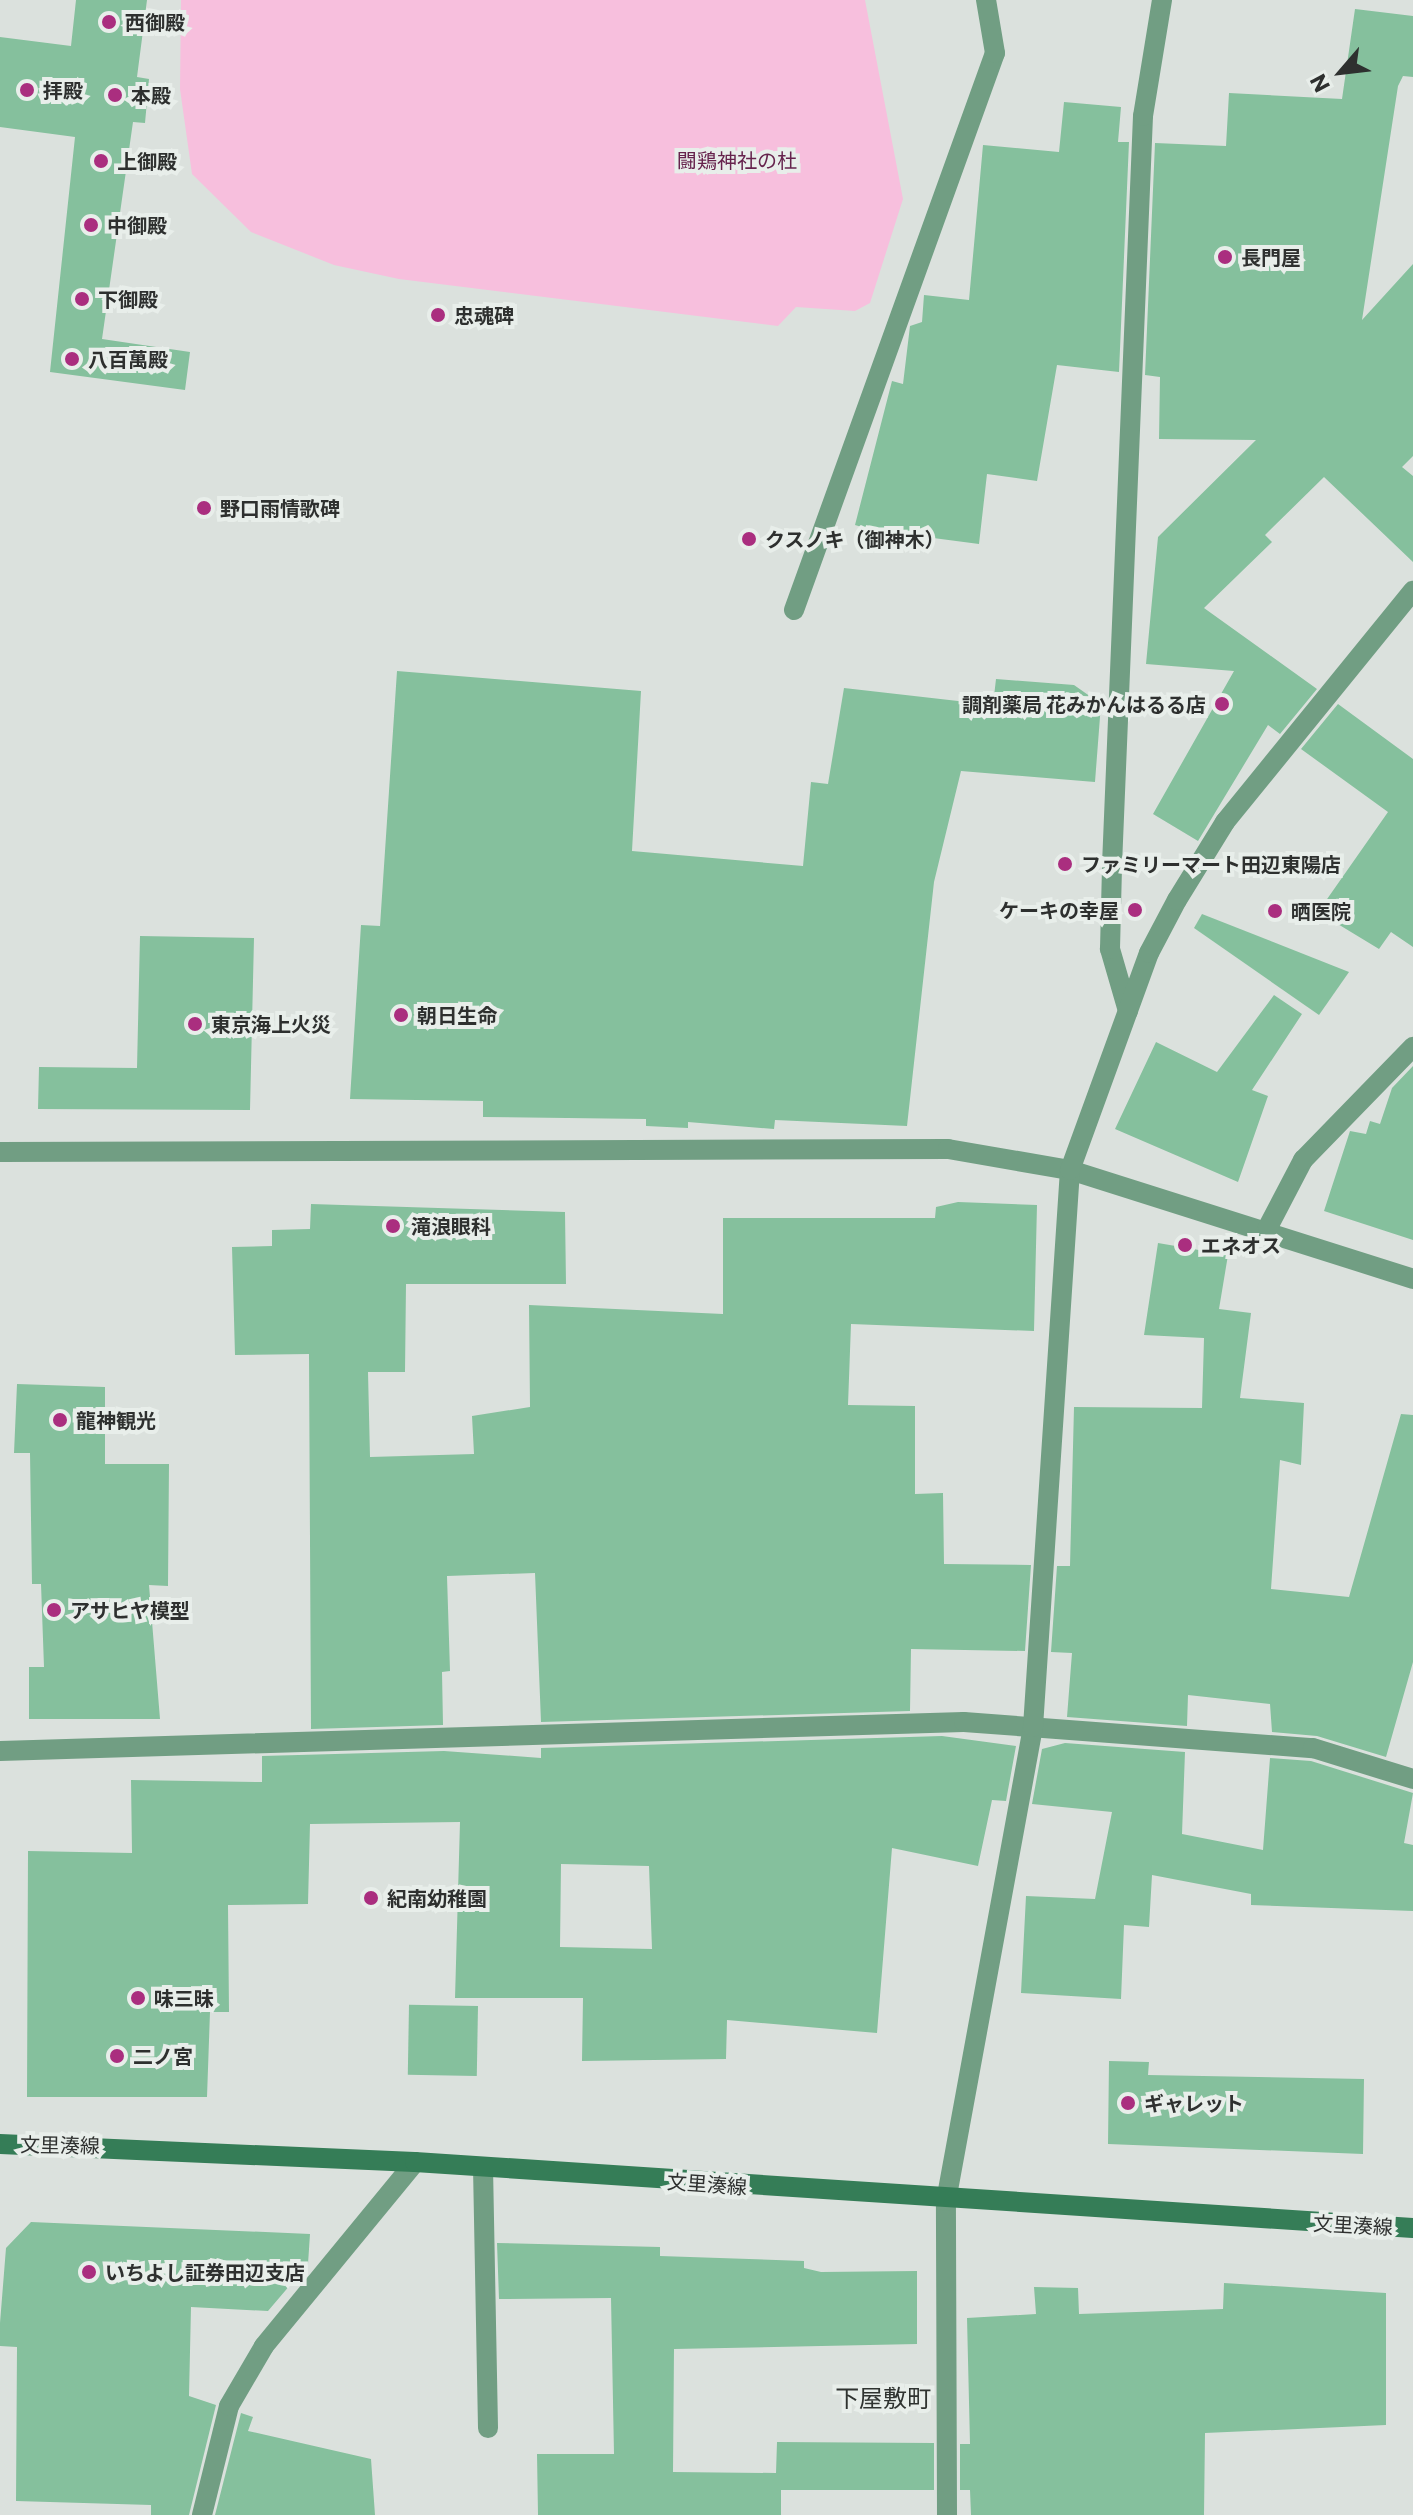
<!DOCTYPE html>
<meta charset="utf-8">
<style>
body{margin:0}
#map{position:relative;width:1413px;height:2515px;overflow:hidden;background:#dbe1dd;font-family:Commissioner,"Noto Sans JP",sans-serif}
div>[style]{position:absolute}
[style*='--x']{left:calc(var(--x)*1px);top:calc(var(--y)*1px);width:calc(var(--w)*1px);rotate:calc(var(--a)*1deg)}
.green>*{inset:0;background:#f7bfdd}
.building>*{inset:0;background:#85c09d;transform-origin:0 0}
.street>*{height:20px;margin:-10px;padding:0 10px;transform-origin:10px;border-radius:10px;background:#719e83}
.secondary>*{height:20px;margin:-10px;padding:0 10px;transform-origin:10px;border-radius:10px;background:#357d57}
.dots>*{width:22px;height:22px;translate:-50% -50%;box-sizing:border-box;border:4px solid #e8eeea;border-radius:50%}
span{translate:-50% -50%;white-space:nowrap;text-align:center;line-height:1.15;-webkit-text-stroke:8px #e8eeea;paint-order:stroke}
.poi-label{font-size:20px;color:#2e302f;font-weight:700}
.left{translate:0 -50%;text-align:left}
.right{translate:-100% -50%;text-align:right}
.park-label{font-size:20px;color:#66234d}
.street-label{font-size:20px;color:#2e302f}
.quarter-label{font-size:24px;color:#2f3330}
.north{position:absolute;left:1301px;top:32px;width:80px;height:80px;-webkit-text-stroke:6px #e8eeea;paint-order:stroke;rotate:242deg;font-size:22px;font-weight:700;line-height:32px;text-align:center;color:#2e302f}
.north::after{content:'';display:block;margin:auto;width:28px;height:36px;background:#2e302f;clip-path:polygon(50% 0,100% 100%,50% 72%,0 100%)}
</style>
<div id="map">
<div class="green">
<div style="clip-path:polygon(181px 0,865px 0,903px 199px,870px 303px,855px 311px,796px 307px,778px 326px,399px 279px,334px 265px,251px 232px,192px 174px,180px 89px)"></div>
</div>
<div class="building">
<div style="clip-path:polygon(76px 0,147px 0,137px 77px,149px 79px,145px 123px,133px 122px,102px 339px,190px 352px,185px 390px,50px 372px,75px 137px,0 127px,0 37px,71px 46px)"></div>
<div style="clip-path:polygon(1355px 9px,1413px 16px,1413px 77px,1403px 76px,1398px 86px,1362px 320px,1413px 264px,1413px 456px,1402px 467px,1413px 476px,1413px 562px,1324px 477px,1265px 535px,1272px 542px,1204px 608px,1317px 689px,1280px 734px,1268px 725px,1198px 841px,1153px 814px,1234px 671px,1146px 664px,1158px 537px,1256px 440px,1159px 439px,1160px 377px,1145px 375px,1155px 143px,1226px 146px,1229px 93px,1342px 99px)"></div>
<div style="clip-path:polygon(1064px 102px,1121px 107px,1118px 142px,1129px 142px,1119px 372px,1057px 365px,1037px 481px,987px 474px,979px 544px,918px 536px,916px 543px,855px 525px,892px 381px,903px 384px,910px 326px,922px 322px,924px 295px,969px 300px,983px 145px,1059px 152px)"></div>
<div style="clip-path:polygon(397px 671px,641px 691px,632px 851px,803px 866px,811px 782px,828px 784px,844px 688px,993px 705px,996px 679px,1074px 685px,1101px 704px,1095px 782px,961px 771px,934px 882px,907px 1126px,775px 1120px,774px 1129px,688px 1122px,688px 1128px,646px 1126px,646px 1119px,483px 1117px,483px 1101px,350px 1099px,361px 925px,380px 926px)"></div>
<div style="clip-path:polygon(1338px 704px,1413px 759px,1413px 947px,1391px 932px,1379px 949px,1318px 912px,1388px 812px,1301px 749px)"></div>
<div style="clip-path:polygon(1202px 914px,1349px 972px,1319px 1015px,1194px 928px)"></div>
<div style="clip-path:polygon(140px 936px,254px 938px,250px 1110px,38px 1109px,39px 1067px,137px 1068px)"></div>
<div style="clip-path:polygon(1274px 995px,1302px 1014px,1252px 1090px,1268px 1096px,1238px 1182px,1115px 1129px,1156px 1042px,1217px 1072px)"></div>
<div style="clip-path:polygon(1413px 1066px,1413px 1240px,1324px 1211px,1350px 1131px,1366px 1134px,1370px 1121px,1380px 1124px,1392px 1088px)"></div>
<div style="clip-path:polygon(958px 1202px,1037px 1205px,1034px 1331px,851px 1324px,848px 1405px,915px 1406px,915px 1494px,943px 1493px,944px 1564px,1031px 1565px,1025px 1651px,911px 1649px,910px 1711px,541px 1722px,535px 1573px,447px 1576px,450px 1671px,442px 1672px,443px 1725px,311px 1729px,309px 1354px,235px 1355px,232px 1247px,272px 1246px,272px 1230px,310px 1229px,311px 1204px,565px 1212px,566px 1284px,406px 1284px,405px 1372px,368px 1372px,370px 1457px,474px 1454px,472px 1416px,530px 1407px,529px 1305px,723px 1314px,723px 1218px,935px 1218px,936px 1207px)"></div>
<div style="clip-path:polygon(1158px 1243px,1228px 1255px,1219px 1309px,1251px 1313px,1240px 1398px,1304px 1403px,1301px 1465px,1280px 1460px,1271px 1589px,1349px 1597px,1401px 1414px,1413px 1415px,1413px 1662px,1386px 1757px,1317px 1736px,1272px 1732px,1270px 1704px,1188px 1695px,1187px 1726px,1067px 1717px,1072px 1653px,1051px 1652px,1057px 1566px,1070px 1566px,1074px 1407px,1202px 1408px,1204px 1338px,1144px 1335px)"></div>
<div style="clip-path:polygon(17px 1384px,105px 1387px,105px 1464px,169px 1464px,168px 1586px,149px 1585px,160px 1719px,29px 1719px,29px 1667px,44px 1667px,41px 1584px,32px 1584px,30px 1453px,14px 1453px)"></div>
<div style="clip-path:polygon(evenodd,942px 1736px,1016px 1746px,1006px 1801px,992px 1800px,978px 1866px,892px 1848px,877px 2033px,727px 2020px,726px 2059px,582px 2061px,583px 1998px,455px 1998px,460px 1822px,310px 1824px,308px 1904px,228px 1905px,229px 2012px,210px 2012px,207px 2097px,27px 2097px,28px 1851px,132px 1853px,131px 1780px,262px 1782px,262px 1756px,444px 1751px,541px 1758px,541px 1748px,942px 1736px,561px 1864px,649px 1866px,652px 1949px,560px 1947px,561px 1864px)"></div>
<div style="clip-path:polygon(1065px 1743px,1185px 1752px,1182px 1834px,1263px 1850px,1270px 1758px,1311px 1761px,1413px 1793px,1404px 1843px,1413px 1845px,1413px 1911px,1251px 1905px,1251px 1894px,1152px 1875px,1149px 1927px,1124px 1925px,1121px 1999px,1021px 1993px,1026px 1896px,1095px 1899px,1112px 1812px,1032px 1804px,1042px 1749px)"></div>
<div style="left:478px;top:2006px;width:70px;height:69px;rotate:91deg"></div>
<div style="clip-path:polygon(1109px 2061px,1149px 2062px,1148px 2075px,1364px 2079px,1363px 2154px,1108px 2144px)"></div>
<div style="clip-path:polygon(31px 2222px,310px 2234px,308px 2264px,268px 2311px,191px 2307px,189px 2396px,216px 2405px,189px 2515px,151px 2515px,151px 2505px,16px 2501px,17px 2347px,0 2346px,0 2323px,6px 2248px)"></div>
<div style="clip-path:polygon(497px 2243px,660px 2247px,660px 2256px,804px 2261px,804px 2268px,821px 2272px,917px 2271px,917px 2344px,674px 2349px,673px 2472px,776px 2473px,777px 2442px,934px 2443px,934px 2490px,781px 2490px,781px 2515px,538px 2515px,537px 2454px,614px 2454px,611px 2298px,499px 2299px)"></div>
<div style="clip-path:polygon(1224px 2283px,1386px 2293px,1386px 2425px,1205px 2433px,1204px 2515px,971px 2515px,970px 2490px,960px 2490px,960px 2444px,970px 2444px,967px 2318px,1036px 2314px,1034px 2287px,1078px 2288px,1079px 2314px,1223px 2309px)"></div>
<div style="clip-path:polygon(241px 2413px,253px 2417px,248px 2431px,371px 2459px,375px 2515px,215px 2515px)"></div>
</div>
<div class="street">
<div style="--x:794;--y:610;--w:592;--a:-70.16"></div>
<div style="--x:995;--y:53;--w:54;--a:-99.6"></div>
<div style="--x:1128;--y:1011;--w:65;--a:-106.2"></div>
<div style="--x:1110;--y:949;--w:84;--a:-88.6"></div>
<div style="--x:1112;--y:865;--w:750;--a:-87.63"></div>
<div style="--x:1143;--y:116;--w:118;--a:-80.7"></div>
<div style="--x:0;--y:1152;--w:948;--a:-0.18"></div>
<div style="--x:948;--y:1149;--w:124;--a:9.8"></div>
<div style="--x:1070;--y:1170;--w:360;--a:17.6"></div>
<div style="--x:1268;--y:1227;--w:76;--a:-62.4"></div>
<div style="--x:1303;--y:1160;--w:158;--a:-45.8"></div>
<div style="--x:0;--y:1751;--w:964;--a:-1.72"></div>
<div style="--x:964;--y:1722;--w:350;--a:4.3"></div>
<div style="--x:1313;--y:1748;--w:105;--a:17.2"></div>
<div style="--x:483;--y:2167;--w:261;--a:88.9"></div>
<div style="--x:202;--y:2515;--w:112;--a:-76.1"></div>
<div style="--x:229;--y:2406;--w:69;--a:-59.7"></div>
<div style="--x:264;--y:2346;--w:238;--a:-50.6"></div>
<div style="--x:947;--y:2515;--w:314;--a:-90.2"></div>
<div style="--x:946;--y:2201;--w:482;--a:-79.6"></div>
<div style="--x:1033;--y:1727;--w:558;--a:-86.2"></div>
<div style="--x:1070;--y:1170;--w:231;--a:-70"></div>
<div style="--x:1149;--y:953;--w:60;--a:-62.2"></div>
<div style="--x:1177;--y:900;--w:92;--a:-58.4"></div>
<div style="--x:1225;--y:822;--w:298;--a:-50.9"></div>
</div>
<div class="secondary">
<div style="--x:0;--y:2144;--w:415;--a:2.5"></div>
<div style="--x:415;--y:2162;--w:1000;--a:3.78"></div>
</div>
<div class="dots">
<div style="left:109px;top:22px;background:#aa2e7f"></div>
<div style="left:27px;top:90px;background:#aa2e7f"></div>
<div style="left:115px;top:95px;background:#aa2e7f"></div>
<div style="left:101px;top:161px;background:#aa2e7f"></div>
<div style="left:91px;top:225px;background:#aa2e7f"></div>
<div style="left:1225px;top:257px;background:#aa2e7f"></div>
<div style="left:82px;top:299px;background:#aa2e7f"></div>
<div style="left:438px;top:315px;background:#aa2e7f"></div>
<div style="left:72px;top:359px;background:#aa2e7f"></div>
<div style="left:204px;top:508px;background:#aa2e7f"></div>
<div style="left:749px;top:539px;background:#aa2e7f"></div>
<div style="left:1222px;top:704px;background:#aa2e7f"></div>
<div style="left:1065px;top:864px;background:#aa2e7f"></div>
<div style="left:1135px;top:910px;background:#aa2e7f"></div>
<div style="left:1275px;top:911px;background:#aa2e7f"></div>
<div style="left:401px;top:1015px;background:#aa2e7f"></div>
<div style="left:195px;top:1024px;background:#aa2e7f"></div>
<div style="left:393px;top:1226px;background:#aa2e7f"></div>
<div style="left:1185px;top:1245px;background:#aa2e7f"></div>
<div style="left:60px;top:1420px;background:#aa2e7f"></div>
<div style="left:54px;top:1610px;background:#aa2e7f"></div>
<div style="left:371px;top:1898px;background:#aa2e7f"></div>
<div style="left:138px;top:1998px;background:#aa2e7f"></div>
<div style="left:117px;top:2056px;background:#aa2e7f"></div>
<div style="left:1128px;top:2103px;background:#aa2e7f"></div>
<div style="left:89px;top:2272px;background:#aa2e7f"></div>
</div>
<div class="poi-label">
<span class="left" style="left:125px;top:22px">西御殿</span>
<span class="left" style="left:43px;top:90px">拝殿</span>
<span class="left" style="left:131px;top:95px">本殿</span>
<span class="left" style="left:117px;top:161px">上御殿</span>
<span class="left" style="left:107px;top:225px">中御殿</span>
<span class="left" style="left:1241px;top:257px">長門屋</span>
<span class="left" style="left:98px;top:299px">下御殿</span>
<span class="left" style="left:454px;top:315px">忠魂碑</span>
<span class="left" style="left:88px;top:359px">八百萬殿</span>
<span class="left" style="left:220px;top:508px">野口雨情歌碑</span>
<span class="left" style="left:765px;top:539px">クスノキ（御神木）</span>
<span class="right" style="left:1206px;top:704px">調剤薬局 花みかんはるる店</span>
<span class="left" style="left:1081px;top:864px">ファミリーマート田辺東陽店</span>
<span class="right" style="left:1119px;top:910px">ケーキの幸屋</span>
<span class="left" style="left:1291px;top:911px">晒医院</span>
<span class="left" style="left:417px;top:1015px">朝日生命</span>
<span class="left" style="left:211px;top:1024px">東京海上火災</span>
<span class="left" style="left:411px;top:1226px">滝浪眼科</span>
<span class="left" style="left:1201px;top:1245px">エネオス</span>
<span class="left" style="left:76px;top:1420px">龍神観光</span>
<span class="left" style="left:70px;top:1610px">アサヒヤ模型</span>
<span class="left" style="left:387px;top:1898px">紀南幼稚園</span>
<span class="left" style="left:154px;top:1998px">味三昧</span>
<span class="left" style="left:133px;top:2056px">二ノ宮</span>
<span class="left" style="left:1144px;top:2103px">ギャレット</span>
<span class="left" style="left:105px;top:2272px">いちよし証券田辺支店</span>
</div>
<div class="park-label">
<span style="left:737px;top:160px">闘鶏神社の杜</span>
</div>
<div class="street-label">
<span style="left:60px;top:2145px;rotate:1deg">文里湊線</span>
<span style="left:707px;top:2184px;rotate:4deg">文里湊線</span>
<span style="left:1353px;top:2225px;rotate:3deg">文里湊線</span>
</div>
<div class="quarter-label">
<span style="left:883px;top:2398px">下屋敷町</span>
</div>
<div class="north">N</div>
</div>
